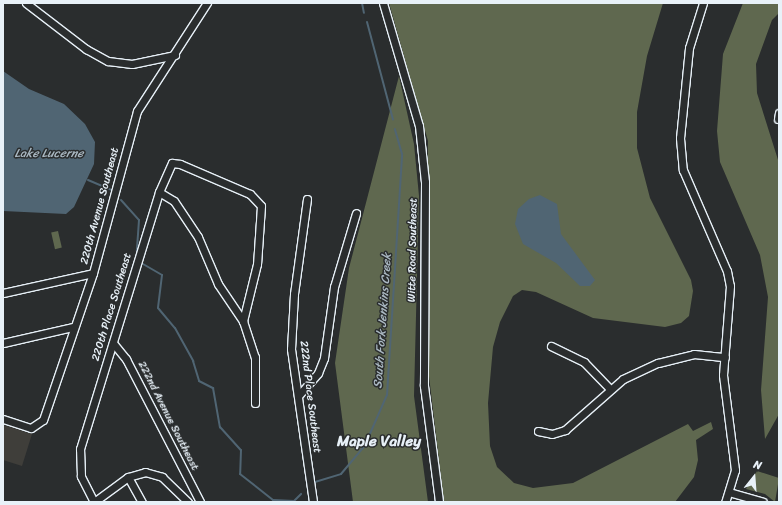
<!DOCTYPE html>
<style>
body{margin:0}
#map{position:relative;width:782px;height:505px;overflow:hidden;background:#2a2d2e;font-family:Sriracha,sans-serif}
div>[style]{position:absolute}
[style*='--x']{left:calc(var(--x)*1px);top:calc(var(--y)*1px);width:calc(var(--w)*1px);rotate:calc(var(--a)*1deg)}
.built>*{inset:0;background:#3f3e3a}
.green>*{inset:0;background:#5f684f;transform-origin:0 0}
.water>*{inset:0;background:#506573}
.stream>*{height:2px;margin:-1px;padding:0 1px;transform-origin:1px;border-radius:1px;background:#506573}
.roads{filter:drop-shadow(1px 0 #e8f1f8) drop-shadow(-1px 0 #e8f1f8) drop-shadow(0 1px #e8f1f8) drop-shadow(0 -1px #e8f1f8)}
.minor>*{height:7px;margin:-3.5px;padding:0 3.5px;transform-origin:3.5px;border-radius:3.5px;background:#2a2d2e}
span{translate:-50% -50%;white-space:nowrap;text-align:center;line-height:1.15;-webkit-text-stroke:3px #2a2d2e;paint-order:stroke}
.street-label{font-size:11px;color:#e8f1f8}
.water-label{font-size:12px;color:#abb9c3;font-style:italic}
.district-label{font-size:15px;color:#e8f1f8;font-weight:700}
.frame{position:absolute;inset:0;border:4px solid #e8f1f8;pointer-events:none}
.north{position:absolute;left:734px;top:457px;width:40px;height:40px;-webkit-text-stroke:3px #2a2d2e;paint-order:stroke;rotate:17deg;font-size:11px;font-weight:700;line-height:16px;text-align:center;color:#e8f1f8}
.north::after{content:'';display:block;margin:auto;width:14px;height:18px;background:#e8f1f8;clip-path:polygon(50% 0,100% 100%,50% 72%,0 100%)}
</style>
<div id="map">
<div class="built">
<div style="clip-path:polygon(3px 425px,32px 434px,22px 466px,3px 460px)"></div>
</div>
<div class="green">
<div style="clip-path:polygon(389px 3px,663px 3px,647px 56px,637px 112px,637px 148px,650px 198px,691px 280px,693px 291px,689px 316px,681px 323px,665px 327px,593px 318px,536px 292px,522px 290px,513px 296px,500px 322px,493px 347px,488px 403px,490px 446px,497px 467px,514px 483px,533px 488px,573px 483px,688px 424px,693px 431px,711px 422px,713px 429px,696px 440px,698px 460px,694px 477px,675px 502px,444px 502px,426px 351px,428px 141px)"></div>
<div style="clip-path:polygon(743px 3px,779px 3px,779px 13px,772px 20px,756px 64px,757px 93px,779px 163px,779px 414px,765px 439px,761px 390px,768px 297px,760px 255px,720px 162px,717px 131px,723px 54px)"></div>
<div style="clip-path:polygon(399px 76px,414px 144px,419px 196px,414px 396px,428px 502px,353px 502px,335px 363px,349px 268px)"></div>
<div style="left:58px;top:231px;width:17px;height:7px;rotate:77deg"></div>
<div style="clip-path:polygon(757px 471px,779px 478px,775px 502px,765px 494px,746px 489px)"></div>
</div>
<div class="water">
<div style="clip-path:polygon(3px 71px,29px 89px,64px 104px,85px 124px,95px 142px,94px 164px,74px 207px,66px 214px,3px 211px)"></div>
<div style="clip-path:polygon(540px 195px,557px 204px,561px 234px,595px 280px,590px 286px,580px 286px,556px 263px,523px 244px,515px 224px,518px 209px,529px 199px)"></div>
</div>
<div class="stream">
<div style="--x:362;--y:3;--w:10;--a:79"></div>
<div style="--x:367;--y:22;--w:101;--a:75.1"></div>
<div style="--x:88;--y:180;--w:26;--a:23"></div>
<div style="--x:121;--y:200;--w:27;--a:48"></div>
<div style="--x:139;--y:220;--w:31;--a:94"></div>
<div style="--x:143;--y:264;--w:22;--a:30"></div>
<div style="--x:162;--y:275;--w:33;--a:97"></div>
<div style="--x:158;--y:308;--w:26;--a:50"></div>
<div style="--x:175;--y:328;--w:38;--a:61"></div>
<div style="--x:193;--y:361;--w:21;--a:73"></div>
<div style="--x:199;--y:381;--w:16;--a:27"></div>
<div style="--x:213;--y:388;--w:40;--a:80"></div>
<div style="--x:220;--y:427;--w:31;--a:48"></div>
<div style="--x:241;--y:450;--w:24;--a:92"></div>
<div style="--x:240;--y:474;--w:42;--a:38.2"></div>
<div style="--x:273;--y:500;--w:21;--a:3"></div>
<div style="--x:294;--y:501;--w:10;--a:-45"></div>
<div style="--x:315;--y:482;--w:27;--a:-17"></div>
<div style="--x:341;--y:474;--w:38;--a:-50"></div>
<div style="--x:365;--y:445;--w:55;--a:-66.3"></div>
<div style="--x:387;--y:395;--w:241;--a:-86.4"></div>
<div style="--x:402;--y:154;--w:26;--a:-106"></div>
</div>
<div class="roads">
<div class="minor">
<div style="--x:26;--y:3;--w:76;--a:37.5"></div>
<div style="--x:86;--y:49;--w:25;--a:29"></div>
<div style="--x:108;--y:61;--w:24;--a:7"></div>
<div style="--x:132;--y:64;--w:44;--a:-11.8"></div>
<div style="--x:383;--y:3;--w:128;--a:73.7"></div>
<div style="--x:419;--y:126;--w:56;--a:83.9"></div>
<div style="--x:425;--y:182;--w:204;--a:90.3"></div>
<div style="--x:424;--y:386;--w:117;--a:82.6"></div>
<div style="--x:703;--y:3;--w:47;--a:107.3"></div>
<div style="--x:689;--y:48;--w:90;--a:95.7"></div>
<div style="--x:680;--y:138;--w:32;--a:85"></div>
<div style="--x:683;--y:170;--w:110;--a:66.5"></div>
<div style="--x:727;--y:271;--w:15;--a:79"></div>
<div style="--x:730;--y:286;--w:89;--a:94.5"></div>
<div style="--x:723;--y:375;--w:96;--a:82.8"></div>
<div style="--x:735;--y:470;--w:34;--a:107"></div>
<div style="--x:778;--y:119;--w:6;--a:-81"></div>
<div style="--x:159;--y:192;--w:17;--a:31"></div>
<div style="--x:174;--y:201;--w:43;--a:56.3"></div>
<div style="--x:198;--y:237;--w:51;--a:66.9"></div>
<div style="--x:218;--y:284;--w:45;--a:56"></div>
<div style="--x:307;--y:199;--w:96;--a:97.8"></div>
<div style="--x:294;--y:294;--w:55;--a:93.1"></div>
<div style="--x:291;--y:349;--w:155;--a:81.8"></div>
<div style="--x:3;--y:293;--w:92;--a:-12.5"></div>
<div style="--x:3;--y:343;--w:72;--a:-12.9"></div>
<div style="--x:113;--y:343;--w:21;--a:51"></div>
<div style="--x:126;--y:359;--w:161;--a:62.6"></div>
<div style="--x:551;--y:346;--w:37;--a:26"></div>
<div style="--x:584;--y:362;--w:37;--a:46"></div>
<div style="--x:299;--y:395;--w:29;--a:-49"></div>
<div style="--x:318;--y:373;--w:16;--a:-68"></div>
<div style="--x:324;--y:358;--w:72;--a:-82"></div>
<div style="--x:334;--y:287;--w:77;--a:-73.4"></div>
<div style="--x:3;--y:419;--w:29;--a:18"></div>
<div style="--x:31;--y:428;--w:14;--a:-34"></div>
<div style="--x:43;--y:420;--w:155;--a:-71.2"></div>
<div style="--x:93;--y:273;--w:168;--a:-74.8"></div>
<div style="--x:137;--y:111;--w:129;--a:-57.1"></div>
<div style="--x:538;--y:431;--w:14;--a:12"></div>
<div style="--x:552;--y:434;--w:14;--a:-17"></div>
<div style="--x:565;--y:430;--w:77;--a:-41.3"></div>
<div style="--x:623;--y:379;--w:38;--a:-25"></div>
<div style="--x:658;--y:363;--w:37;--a:-14"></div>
<div style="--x:694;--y:354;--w:31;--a:6"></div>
<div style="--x:128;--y:477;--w:29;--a:61"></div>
<div style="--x:729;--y:492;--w:35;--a:16"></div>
<div style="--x:94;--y:502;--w:29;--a:-117"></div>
<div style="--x:81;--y:476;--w:27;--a:-92"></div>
<div style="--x:80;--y:449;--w:269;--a:-72.9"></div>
<div style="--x:159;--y:192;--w:32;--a:-66"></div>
<div style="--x:172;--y:163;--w:8;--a:7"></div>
<div style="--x:180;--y:164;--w:76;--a:23.2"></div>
<div style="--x:250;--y:194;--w:16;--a:47"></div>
<div style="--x:261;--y:206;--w:58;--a:93.9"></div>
<div style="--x:257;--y:264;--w:59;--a:103.8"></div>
<div style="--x:243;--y:321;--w:38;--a:72"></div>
<div style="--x:255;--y:357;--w:46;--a:90"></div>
<div style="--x:94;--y:502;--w:42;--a:-36.3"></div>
<div style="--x:128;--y:477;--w:18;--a:-16"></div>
<div style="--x:145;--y:472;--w:18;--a:16"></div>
<div style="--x:162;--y:477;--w:36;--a:44"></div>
</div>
</div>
<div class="street-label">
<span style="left:100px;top:206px;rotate:-75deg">220th Avenue Southeast</span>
<span style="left:413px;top:250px;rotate:-89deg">Witte Road Southeast</span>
<span style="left:112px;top:307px;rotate:-73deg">220th Place Southeast</span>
<span style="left:310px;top:397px;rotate:83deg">222nd Place Southeast</span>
<span style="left:168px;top:416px;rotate:63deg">222nd Avenue Southeast</span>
</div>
<div class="water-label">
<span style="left:49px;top:154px">Lake Lucerne</span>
<span style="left:383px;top:321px;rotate:-86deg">South Fork Jenkins Creek</span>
</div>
<div class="district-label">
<span style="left:379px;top:442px">Maple Valley</span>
</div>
<div class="frame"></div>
<div class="north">N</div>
</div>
